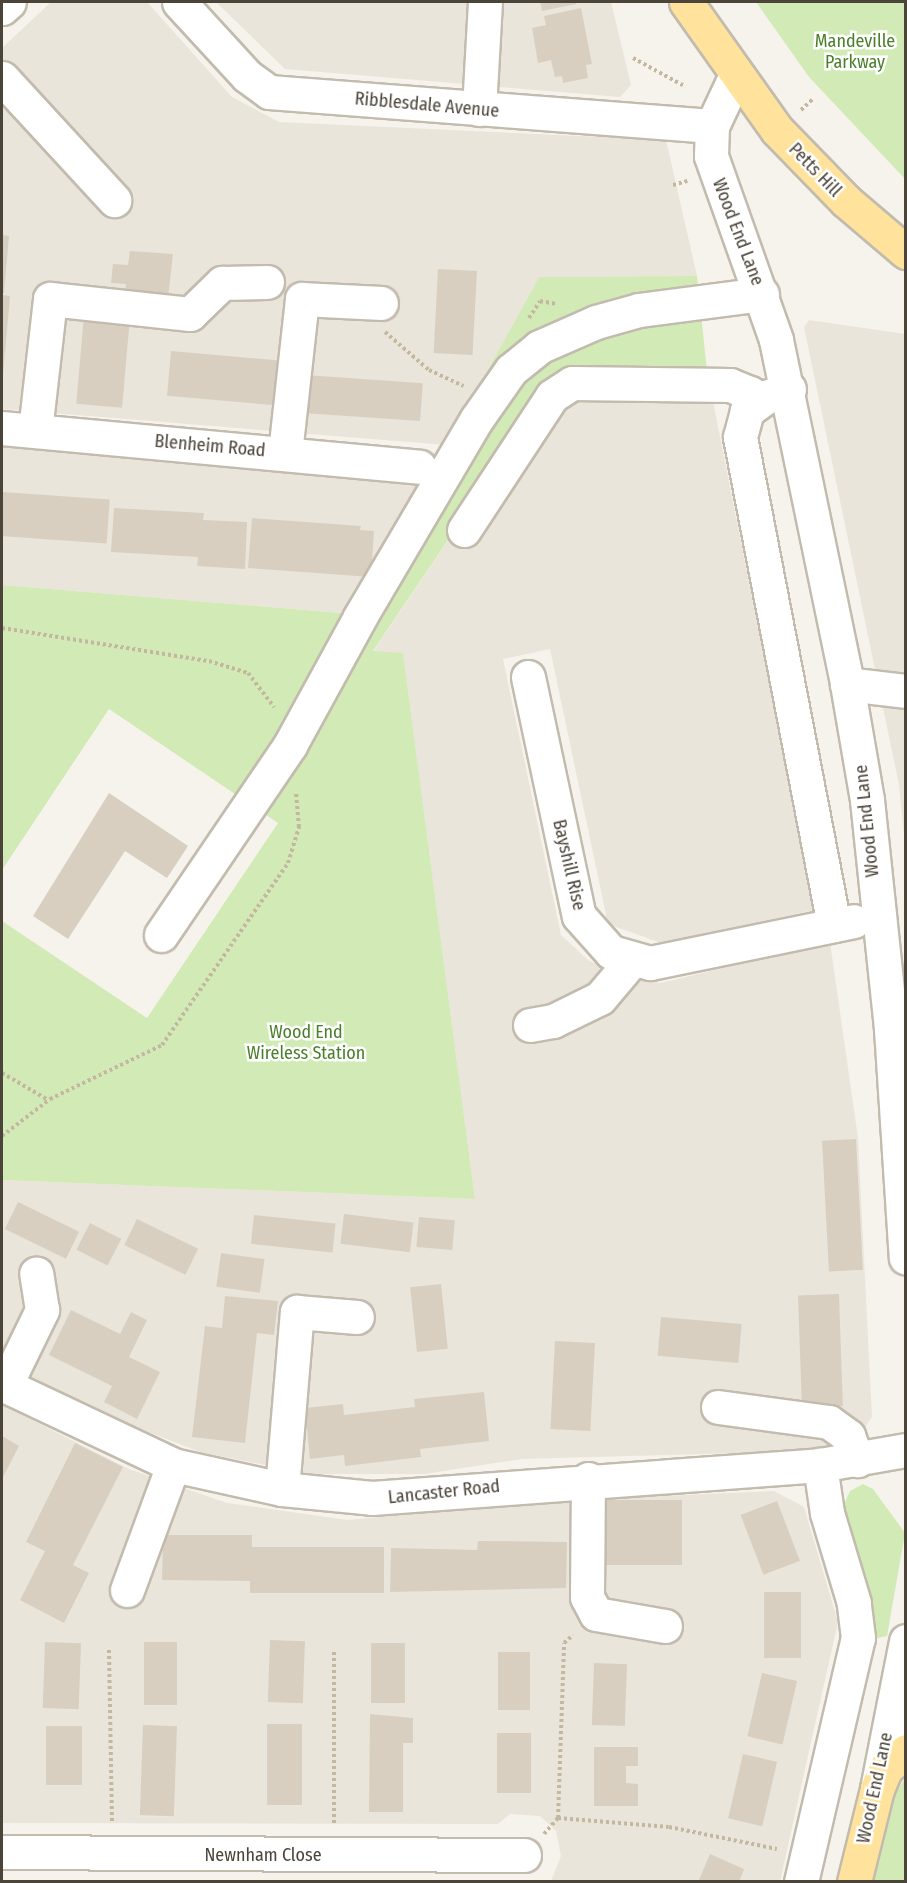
<!DOCTYPE html>
<style>
body{margin:0}
#map{position:relative;width:907px;height:1883px;overflow:hidden;background:#f6f3ec;font-family:"Fira Sans Condensed",sans-serif}
div>[style]{position:absolute}
[style*='--x']{left:calc(var(--x)*1px);top:calc(var(--y)*1px);width:calc(var(--w)*1px);rotate:calc(var(--a)*1deg)}
.residential>*{inset:0;background:#eae5da}
.green>*{inset:0;background:#d2eab5}
.building>*{inset:0;background:#d8cfc1;transform-origin:0 0}
.path>*{height:4px;margin-top:-2px;transform-origin:0;background:repeating-linear-gradient(90deg,#c4b79f 0 3px,transparent 0 6px)}
.roads{filter:drop-shadow(2px 0 #c2bbae) drop-shadow(-2px 0 #c2bbae) drop-shadow(0 2px #c2bbae) drop-shadow(0 -2px #c2bbae)}
.minor>*{height:33px;margin:-16.5px;padding:0 16.5px;transform-origin:16.5px;border-radius:16.5px;background:#fff}
.major>*{height:33px;margin:-16.5px;padding:0 16.5px;transform-origin:16.5px;border-radius:16.5px;background:#ffe39c}
span{translate:-50% -50%;white-space:nowrap;text-align:center;line-height:1.15;-webkit-text-stroke:5px #fff;paint-order:stroke}
.park-label{font-size:18px;color:#4a7f2a}
.street-label{font-size:18px;color:#4b4439}
.frame{position:absolute;inset:0;border:3px solid #4b4439;pointer-events:none}
</style>
<div id="map">
<div class="residential">
<div style="clip-path:polygon(51px 2px,147px 2px,232px 97px,279px 122px,666px 140px,697px 276px,539px 277px,446px 445px,2px 409px,2px 48px)"></div>
<div style="clip-path:polygon(216px 2px,611px 2px,631px 85px,620px 97px,285px 69px)"></div>
<div style="clip-path:polygon(809px 320px,905px 334px,905px 846px,899px 785px,804px 327px)"></div>
<div style="clip-path:polygon(707px 371px,814px 910px,661px 943px,608px 924px,550px 649px,503px 659px,561px 935px,588px 960px,627px 979px,661px 983px,830px 942px,858px 1138px,872px 1417px,849px 1450px,522px 1459px,424px 1474px,310px 1474px,200px 1452px,115px 1419px,2px 1364px,2px 1180px,475px 1199px,403px 654px,373px 652px,557px 379px)"></div>
<div style="clip-path:polygon(2px 447px,426px 481px,353px 614px,2px 585px)"></div>
<div style="clip-path:polygon(2px 1405px,129px 1469px,227px 1503px,348px 1520px,550px 1501px,774px 1491px,804px 1507px,838px 1622px,780px 1881px,551px 1881px,561px 1856px,556px 1831px,540px 1816px,510px 1814px,498px 1824px,2px 1823px)"></div>
</div>
<div class="green">
<div style="clip-path:polygon(756px 2px,905px 2px,905px 179px,809px 77px)"></div>
<div style="clip-path:polygon(697px 276px,707px 371px,557px 379px,373px 651px,403px 653px,475px 1199px,2px 1180px,2px 921px,147px 1018px,278px 823px,109px 709px,2px 870px,2px 585px,353px 614px,539px 277px)"></div>
<div style="clip-path:polygon(863px 1484px,873px 1489px,905px 1533px,887px 1636px,869px 1640px,842px 1509px,850px 1491px)"></div>
<div style="clip-path:polygon(905px 1778px,905px 1881px,874px 1881px,895px 1795px)"></div>
</div>
<div class="building">
<div style="clip-path:polygon(540px 2px,576px 2px,576px 4px,542px 11px)"></div>
<div style="clip-path:polygon(581px 8px,592px 64px,586px 65px,588px 78px,563px 83px,562px 76px,555px 77px,551px 60px,538px 63px,532px 28px,546px 25px,544px 16px)"></div>
<div style="clip-path:polygon(2px 235px,9px 236px,4px 293px,2px 293px)"></div>
<div style="clip-path:polygon(130px 251px,173px 254px,168px 299px,125px 295px,126px 284px,111px 283px,113px 264px,128px 265px)"></div>
<div style="left:438px;top:269px;width:39px;height:84px;rotate:3deg"></div>
<div style="clip-path:polygon(2px 295px,10px 296px,3px 375px,2px 375px)"></div>
<div style="left:84px;top:315px;width:46px;height:89px;rotate:5deg"></div>
<div style="left:171px;top:351px;width:109px;height:45px;rotate:5deg"></div>
<div style="left:306px;top:375px;width:117px;height:38px;rotate:4deg"></div>
<div style="left:2px;top:492px;width:108px;height:44px;rotate:4deg"></div>
<div style="clip-path:polygon(114px 508px,204px 513px,203px 520px,247px 522px,245px 569px,197px 566px,198px 557px,111px 552px)"></div>
<div style="clip-path:polygon(252px 518px,361px 526px,360px 530px,374px 531px,371px 577px,248px 568px)"></div>
<div style="clip-path:polygon(109px 793px,188px 846px,167px 878px,125px 851px,68px 939px,33px 916px)"></div>
<div style="left:856px;top:1139px;width:131px;height:34px;rotate:87deg"></div>
<div style="left:18px;top:1202px;width:68px;height:30px;rotate:26deg"></div>
<div style="left:344px;top:1214px;width:70px;height:30px;rotate:7deg"></div>
<div style="left:254px;top:1215px;width:82px;height:29px;rotate:6deg"></div>
<div style="left:419px;top:1217px;width:36px;height:30px;rotate:5deg"></div>
<div style="left:137px;top:1219px;width:68px;height:29px;rotate:26deg"></div>
<div style="left:90px;top:1223px;width:35px;height:30px;rotate:27deg"></div>
<div style="left:221px;top:1253px;width:44px;height:34px;rotate:8deg"></div>
<div style="left:441px;top:1284px;width:65px;height:31px;rotate:84deg"></div>
<div style="left:839px;top:1294px;width:112px;height:41px;rotate:88deg"></div>
<div style="clip-path:polygon(225px 1296px,278px 1301px,274px 1335px,257px 1333px,245px 1443px,192px 1437px,205px 1326px,222px 1328px)"></div>
<div style="clip-path:polygon(71px 1310px,120px 1334px,131px 1312px,147px 1320px,129px 1357px,160px 1372px,137px 1419px,104px 1402px,112px 1386px,49px 1355px)"></div>
<div style="left:661px;top:1317px;width:81px;height:39px;rotate:5deg"></div>
<div style="left:555px;top:1341px;width:40px;height:88px;rotate:3deg"></div>
<div style="clip-path:polygon(484px 1392px,489px 1441px,420px 1449px,421px 1457px,345px 1466px,344px 1455px,310px 1459px,305px 1408px,343px 1404px,344px 1415px,415px 1407px,414px 1399px)"></div>
<div style="clip-path:polygon(2px 1436px,19px 1446px,2px 1479px)"></div>
<div style="clip-path:polygon(75px 1443px,123px 1467px,73px 1565px,89px 1573px,64px 1623px,20px 1600px,45px 1551px,26px 1542px)"></div>
<div style="left:605px;top:1500px;width:77px;height:65px"></div>
<div style="left:777px;top:1501px;width:64px;height:39px;rotate:69deg"></div>
<div style="clip-path:polygon(163px 1535px,252px 1535px,252px 1547px,384px 1547px,384px 1593px,250px 1593px,250px 1581px,162px 1580px)"></div>
<div style="clip-path:polygon(478px 1541px,567px 1542px,566px 1588px,390px 1592px,391px 1548px,477px 1550px)"></div>
<div style="left:764px;top:1592px;width:37px;height:66px"></div>
<div style="left:270px;top:1640px;width:35px;height:62px;rotate:2deg"></div>
<div style="left:45px;top:1642px;width:36px;height:66px;rotate:2deg"></div>
<div style="left:144px;top:1642px;width:33px;height:63px"></div>
<div style="left:371px;top:1643px;width:34px;height:60px"></div>
<div style="left:498px;top:1652px;width:32px;height:58px"></div>
<div style="left:594px;top:1663px;width:33px;height:62px;rotate:2deg"></div>
<div style="left:762px;top:1673px;width:36px;height:65px;rotate:13deg"></div>
<div style="clip-path:polygon(370px 1714px,413px 1718px,413px 1743px,403px 1743px,403px 1812px,369px 1812px)"></div>
<div style="left:267px;top:1724px;width:35px;height:81px"></div>
<div style="left:143px;top:1725px;width:34px;height:90px;rotate:2deg"></div>
<div style="left:46px;top:1726px;width:36px;height:59px"></div>
<div style="left:497px;top:1733px;width:34px;height:60px"></div>
<div style="clip-path:polygon(594px 1747px,638px 1747px,638px 1766px,626px 1766px,626px 1783px,638px 1784px,638px 1806px,594px 1806px)"></div>
<div style="left:743px;top:1754px;width:35px;height:66px;rotate:13deg"></div>
<div style="clip-path:polygon(710px 1854px,744px 1869px,739px 1882px,698px 1882px)"></div>
</div>
<div class="path">
<div style="--x:633;--y:58;--w:60;--a:28.7"></div>
<div style="--x:801;--y:110;--w:16;--a:-43"></div>
<div style="--x:673;--y:185;--w:15;--a:-16"></div>
<div style="--x:529;--y:318;--w:20;--a:-57"></div>
<div style="--x:540;--y:301;--w:17;--a:10"></div>
<div style="--x:385;--y:332;--w:58;--a:40.8"></div>
<div style="--x:429;--y:370;--w:38;--a:25"></div>
<div style="--x:2;--y:628;--w:210;--a:9.1"></div>
<div style="--x:209;--y:661;--w:41;--a:17.1"></div>
<div style="--x:248;--y:673;--w:43;--a:52.6"></div>
<div style="--x:2;--y:1073;--w:53;--a:30.4"></div>
<div style="--x:2;--y:1136;--w:61;--a:-37.6"></div>
<div style="--x:50;--y:1099;--w:124;--a:-25.7"></div>
<div style="--x:162;--y:1045;--w:221;--a:-55.3"></div>
<div style="--x:288;--y:863;--w:38;--a:-73"></div>
<div style="--x:299;--y:827;--w:35;--a:-95"></div>
<div style="--x:109;--y:1650;--w:173;--a:89"></div>
<div style="--x:558;--y:1818;--w:111;--a:4.6"></div>
<div style="--x:669;--y:1827;--w:110;--a:11.5"></div>
<div style="--x:334;--y:1823;--w:173;--a:-90"></div>
<div style="--x:544;--y:1834;--w:21;--a:-49"></div>
<div style="--x:558;--y:1818;--w:175;--a:-88"></div>
<div style="--x:564;--y:1643;--w:12;--a:-42"></div>
</div>
<div class="roads">
<div class="minor">
<div style="--x:179;--y:2;--w:100;--a:47.4"></div>
<div style="--x:247;--y:76;--w:27;--a:36"></div>
<div style="--x:269;--y:92;--w:444;--a:4.4"></div>
<div style="--x:2;--y:8;--w:9;--a:-41"></div>
<div style="--x:735;--y:77;--w:54;--a:115.1"></div>
<div style="--x:712;--y:126;--w:30;--a:92"></div>
<div style="--x:711;--y:156;--w:195;--a:70.5"></div>
<div style="--x:776;--y:340;--w:351;--a:78.3"></div>
<div style="--x:847;--y:684;--w:118;--a:80.2"></div>
<div style="--x:867;--y:800;--w:230;--a:84"></div>
<div style="--x:891;--y:1029;--w:229;--a:86.3"></div>
<div style="--x:2;--y:78;--w:166;--a:47.4"></div>
<div style="--x:479;--y:109;--w:107;--a:-86.8"></div>
<div style="--x:789;--y:389;--w:24;--a:161"></div>
<div style="--x:766;--y:397;--w:24;--a:144"></div>
<div style="--x:747;--y:411;--w:27;--a:105"></div>
<div style="--x:740;--y:437;--w:497;--a:79.1"></div>
<div style="--x:2;--y:428;--w:419;--a:5.3"></div>
<div style="--x:35;--y:431;--w:133;--a:-83.5"></div>
<div style="--x:50;--y:299;--w:141;--a:6.1"></div>
<div style="--x:190;--y:314;--w:45;--a:-44.1"></div>
<div style="--x:222;--y:283;--w:45;--a:-1.3"></div>
<div style="--x:285;--y:453;--w:155;--a:-83.7"></div>
<div style="--x:302;--y:299;--w:79;--a:2.9"></div>
<div style="--x:464;--y:530;--w:160;--a:-56.7"></div>
<div style="--x:552;--y:396;--w:24;--a:-33"></div>
<div style="--x:572;--y:383;--w:158;--a:0.7"></div>
<div style="--x:730;--y:385;--w:22;--a:22"></div>
<div style="--x:750;--y:393;--w:11;--a:52"></div>
<div style="--x:528;--y:677;--w:244;--a:78"></div>
<div style="--x:579;--y:916;--w:48;--a:48.4"></div>
<div style="--x:611;--y:952;--w:41;--a:15.8"></div>
<div style="--x:650;--y:963;--w:208;--a:-11.6"></div>
<div style="--x:847;--y:684;--w:59;--a:6.8"></div>
<div style="--x:161;--y:935;--w:230;--a:-55.8"></div>
<div style="--x:290;--y:745;--w:146;--a:-61.3"></div>
<div style="--x:360;--y:617;--w:229;--a:-59.5"></div>
<div style="--x:476;--y:420;--w:61;--a:-55"></div>
<div style="--x:511;--y:370;--w:36;--a:-39"></div>
<div style="--x:539;--y:347;--w:62;--a:-23.7"></div>
<div style="--x:596;--y:322;--w:45;--a:-15.6"></div>
<div style="--x:639;--y:310;--w:124;--a:-7.4"></div>
<div style="--x:530;--y:1025;--w:23;--a:-10"></div>
<div style="--x:553;--y:1021;--w:52;--a:-26.1"></div>
<div style="--x:600;--y:998;--w:50;--a:-49.9"></div>
<div style="--x:2;--y:1384;--w:189;--a:25.3"></div>
<div style="--x:173;--y:1465;--w:112;--a:12.4"></div>
<div style="--x:282;--y:1489;--w:90;--a:5.7"></div>
<div style="--x:372;--y:1498;--w:449;--a:-4.2"></div>
<div style="--x:820;--y:1465;--w:87;--a:-9.9"></div>
<div style="--x:5;--y:1386;--w:85;--a:-64"></div>
<div style="--x:42;--y:1310;--w:37;--a:-99"></div>
<div style="--x:718;--y:1407;--w:112;--a:7.7"></div>
<div style="--x:829;--y:1422;--w:24;--a:36"></div>
<div style="--x:848;--y:1436;--w:26;--a:69"></div>
<div style="--x:588;--y:1479;--w:118;--a:90.5"></div>
<div style="--x:587;--y:1597;--w:19;--a:62"></div>
<div style="--x:596;--y:1614;--w:70;--a:9.9"></div>
<div style="--x:282;--y:1489;--w:178;--a:-85.2"></div>
<div style="--x:297;--y:1312;--w:60;--a:4.8"></div>
<div style="--x:127;--y:1590;--w:133;--a:-69.8"></div>
<div style="--x:877;--y:1789;--w:151;--a:-78.9"></div>
<div style="--x:2;--y:1852;--w:522;--a:0.33"></div>
<div style="--x:801;--y:1882;--w:251;--a:-76.9"></div>
<div style="--x:858;--y:1638;--w:35;--a:-97"></div>
<div style="--x:854;--y:1603;--w:94;--a:-106.7"></div>
<div style="--x:827;--y:1513;--w:49;--a:-98.3"></div>
</div>
<div class="major">
<div style="--x:686;--y:2;--w:157;--a:54.6"></div>
<div style="--x:777;--y:130;--w:99;--a:45.8"></div>
<div style="--x:846;--y:201;--w:79;--a:40.4"></div>
<div style="--x:854;--y:1882;--w:96;--a:-76.1"></div>
<div style="--x:877;--y:1789;--w:23;--a:-67"></div>
<div style="--x:886;--y:1768;--w:26;--a:-40"></div>
</div>
</div>
<div class="park-label">
<span style="left:855px;top:52px">Mandeville<br>Parkway</span>
<span style="left:306px;top:1043px">Wood End<br>Wireless Station</span>
</div>
<div class="street-label">
<span style="left:427px;top:105px;rotate:5deg">Ribblesdale Avenue</span>
<span style="left:815px;top:170px;rotate:46deg">Petts Hill</span>
<span style="left:738px;top:232px;rotate:69deg">Wood End Lane</span>
<span style="left:210px;top:446px;rotate:5deg">Blenheim Road</span>
<span style="left:867px;top:821px;rotate:-96deg">Wood End Lane</span>
<span style="left:569px;top:865px;rotate:77deg">Bayshill Rise</span>
<span style="left:444px;top:1492px;rotate:-6deg">Lancaster Road</span>
<span style="left:875px;top:1788px;rotate:-78deg">Wood End Lane</span>
<span style="left:263px;top:1855px">Newnham Close</span>
</div>
<div class="frame"></div>
</div>
